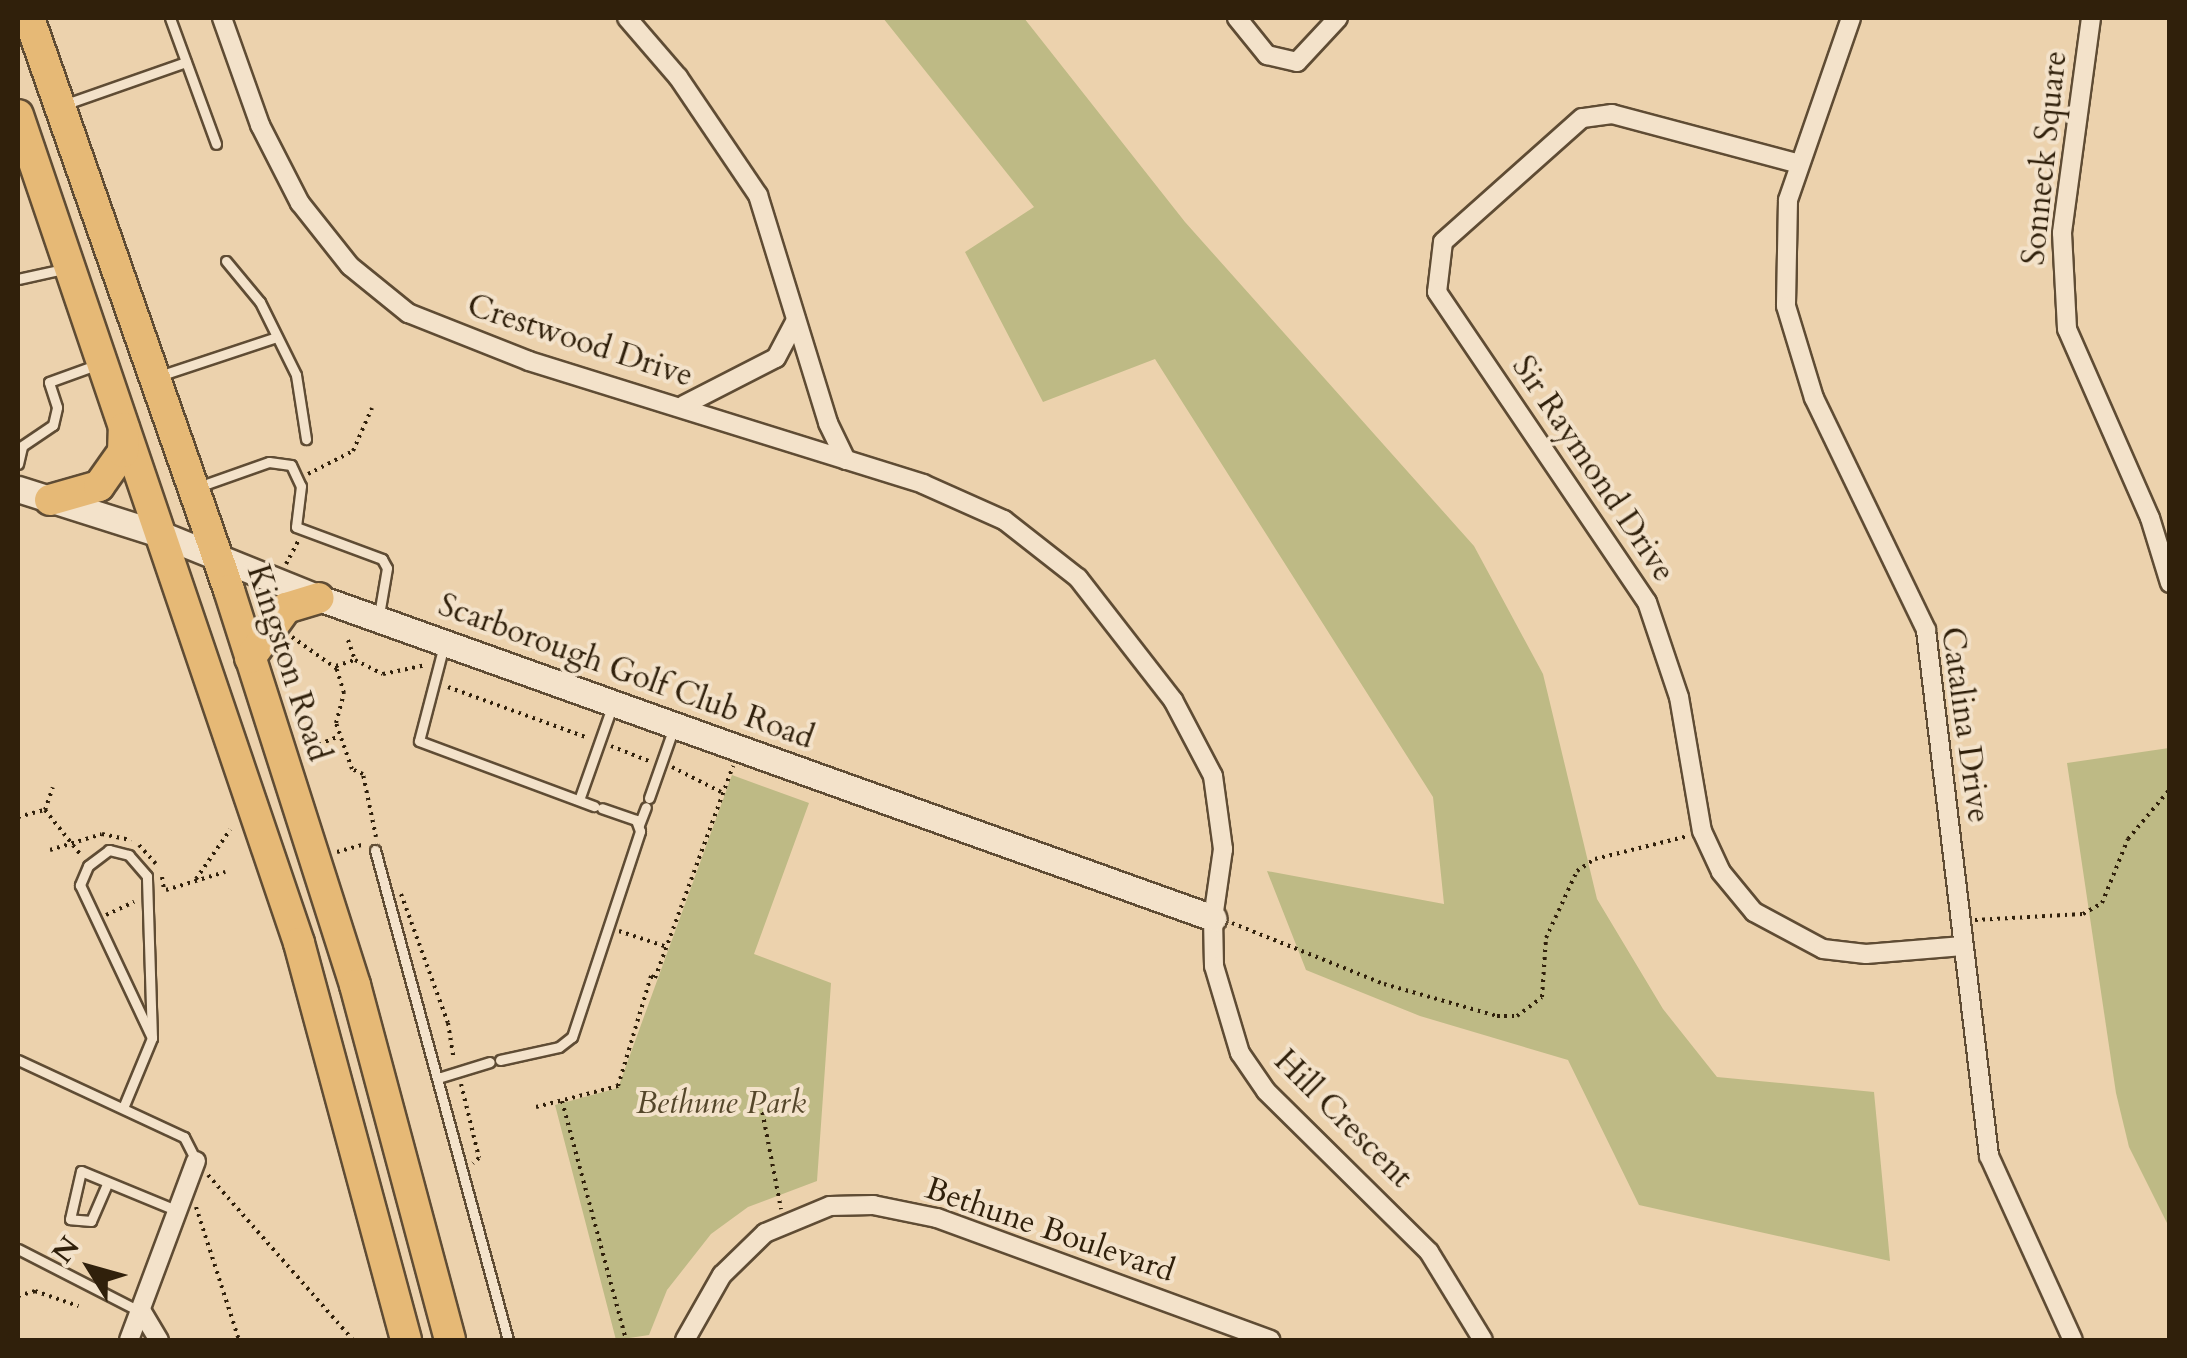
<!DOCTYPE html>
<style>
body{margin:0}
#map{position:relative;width:2187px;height:1358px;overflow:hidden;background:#ecd2ad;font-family:Cardo,serif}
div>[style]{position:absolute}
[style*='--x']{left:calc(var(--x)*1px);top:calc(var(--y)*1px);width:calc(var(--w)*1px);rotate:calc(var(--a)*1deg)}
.green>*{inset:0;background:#beba85}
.path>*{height:4px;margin-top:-2px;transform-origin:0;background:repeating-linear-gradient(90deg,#30200b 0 2.5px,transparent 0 7.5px)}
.roads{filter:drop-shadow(2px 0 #5f4c34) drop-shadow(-2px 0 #5f4c34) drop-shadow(0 2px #5f4c34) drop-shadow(0 -2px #5f4c34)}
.lane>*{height:9px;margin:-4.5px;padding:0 4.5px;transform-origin:4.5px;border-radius:4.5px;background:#f3e2ca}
.street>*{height:18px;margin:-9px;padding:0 9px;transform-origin:9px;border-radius:9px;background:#f3e2ca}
.secondary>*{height:25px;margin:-12.5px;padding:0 12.5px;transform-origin:12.5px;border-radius:12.5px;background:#f3e2ca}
.primary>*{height:30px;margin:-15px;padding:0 15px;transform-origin:15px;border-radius:15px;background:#e6b976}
span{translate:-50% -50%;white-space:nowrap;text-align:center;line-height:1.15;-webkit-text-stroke:8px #f3e2ca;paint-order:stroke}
.street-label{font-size:32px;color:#30200b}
.park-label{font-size:32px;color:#54462a;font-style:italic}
.frame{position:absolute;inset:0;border:20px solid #30200b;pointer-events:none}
.north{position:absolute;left:40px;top:1218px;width:100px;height:100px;-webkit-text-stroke:8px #f3e2ca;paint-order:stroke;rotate:307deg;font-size:28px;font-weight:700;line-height:40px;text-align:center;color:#30200b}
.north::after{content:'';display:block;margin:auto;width:35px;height:45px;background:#30200b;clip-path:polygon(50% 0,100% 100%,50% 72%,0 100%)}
</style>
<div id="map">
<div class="green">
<div style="clip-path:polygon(883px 18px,1024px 18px,1185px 222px,1474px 546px,1543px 674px,1597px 899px,1663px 1009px,1717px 1077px,1874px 1092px,1890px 1261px,1639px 1205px,1568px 1060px,1420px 1016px,1306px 970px,1267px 871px,1444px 904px,1433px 797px,1155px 359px,1043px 402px,965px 252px,1034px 207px)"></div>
<div style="clip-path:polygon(2169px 748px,2170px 748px,2169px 1227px,2129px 1147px,2116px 1093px,2067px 763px)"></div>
<div style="clip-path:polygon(732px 775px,809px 803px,754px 954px,831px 983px,817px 1181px,748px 1207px,711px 1234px,667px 1290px,649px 1335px,616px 1340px,555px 1105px,618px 1088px)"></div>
</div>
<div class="path">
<div style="--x:308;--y:474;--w:51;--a:-27.1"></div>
<div style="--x:353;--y:451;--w:47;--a:-66.2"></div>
<div style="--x:286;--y:564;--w:26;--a:-62"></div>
<div style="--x:292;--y:637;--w:55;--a:35.4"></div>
<div style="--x:348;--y:640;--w:21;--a:71"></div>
<div style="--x:448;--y:687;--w:149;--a:20"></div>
<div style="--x:611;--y:746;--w:41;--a:21.5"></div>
<div style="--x:305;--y:750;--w:35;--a:-22"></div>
<div style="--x:672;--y:767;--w:55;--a:27"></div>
<div style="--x:45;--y:810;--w:24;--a:-71"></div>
<div style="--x:18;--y:817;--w:28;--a:-15"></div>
<div style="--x:45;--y:810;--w:56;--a:51.5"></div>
<div style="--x:376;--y:837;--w:64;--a:-101.7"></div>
<div style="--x:363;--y:774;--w:12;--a:-156"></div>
<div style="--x:352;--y:769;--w:49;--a:-109.2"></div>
<div style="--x:336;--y:723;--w:31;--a:-75"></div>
<div style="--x:344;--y:693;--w:28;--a:-107"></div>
<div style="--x:336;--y:666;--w:20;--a:-18"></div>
<div style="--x:355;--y:660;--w:31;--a:27"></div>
<div style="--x:383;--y:674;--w:44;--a:-11.8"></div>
<div style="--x:139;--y:845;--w:25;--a:48"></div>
<div style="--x:50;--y:850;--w:54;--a:-17.1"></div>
<div style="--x:102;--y:834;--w:30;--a:12"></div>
<div style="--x:337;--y:852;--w:26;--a:-16"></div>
<div style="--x:162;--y:877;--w:13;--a:81"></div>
<div style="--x:196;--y:879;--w:60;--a:-55.2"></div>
<div style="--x:166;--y:890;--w:62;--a:-17"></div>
<div style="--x:401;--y:894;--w:137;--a:70"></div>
<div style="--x:448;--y:1023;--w:37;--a:81"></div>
<div style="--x:106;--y:915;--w:31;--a:-25"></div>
<div style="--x:1975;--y:920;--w:108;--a:-3.2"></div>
<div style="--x:2083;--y:914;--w:22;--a:-30"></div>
<div style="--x:2102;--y:903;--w:69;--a:-67.9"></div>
<div style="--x:2128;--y:839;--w:65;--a:-50"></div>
<div style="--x:1232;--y:923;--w:164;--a:21.9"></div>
<div style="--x:1384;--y:984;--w:117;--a:15.8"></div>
<div style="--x:1497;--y:1016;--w:20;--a:0"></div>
<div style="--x:1517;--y:1016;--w:31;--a:-37"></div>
<div style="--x:1542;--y:997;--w:59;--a:-86.1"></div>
<div style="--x:1546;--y:938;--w:74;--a:-65.2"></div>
<div style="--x:1577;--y:871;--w:22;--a:-34"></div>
<div style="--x:1595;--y:859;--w:96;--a:-13.9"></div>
<div style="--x:619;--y:931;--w:51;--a:18.4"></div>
<div style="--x:461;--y:1084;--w:76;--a:76.3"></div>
<div style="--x:479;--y:1158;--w:8;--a:140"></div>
<div style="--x:562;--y:1101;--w:247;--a:75"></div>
<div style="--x:761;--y:1105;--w:106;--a:79.1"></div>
<div style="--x:536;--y:1107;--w:85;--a:-14.4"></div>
<div style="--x:618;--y:1086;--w:115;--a:-73.3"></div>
<div style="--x:651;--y:976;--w:4;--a:27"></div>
<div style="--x:655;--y:978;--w:226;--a:-69.8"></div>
<div style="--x:208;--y:1175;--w:220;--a:48.7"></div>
<div style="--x:196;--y:1207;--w:140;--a:72.1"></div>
<div style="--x:18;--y:1277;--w:15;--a:-90"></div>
<div style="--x:18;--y:1296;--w:18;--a:-16"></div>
<div style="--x:35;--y:1291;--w:46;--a:19.2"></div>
</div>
<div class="roads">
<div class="lane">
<div style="--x:170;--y:18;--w:134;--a:69.9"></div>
<div style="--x:66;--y:104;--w:127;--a:-19.3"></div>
<div style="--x:226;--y:261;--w:53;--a:50.3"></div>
<div style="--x:260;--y:302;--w:81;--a:63.7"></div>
<div style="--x:296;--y:375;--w:65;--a:81.1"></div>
<div style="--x:18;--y:279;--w:46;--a:-12.5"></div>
<div style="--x:159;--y:376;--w:124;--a:-18.3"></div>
<div style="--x:18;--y:464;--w:18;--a:-77"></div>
<div style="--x:22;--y:446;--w:37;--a:-34"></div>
<div style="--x:53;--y:425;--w:18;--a:-77"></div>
<div style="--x:57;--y:407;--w:26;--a:-108"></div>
<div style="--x:49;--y:382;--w:50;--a:-19.9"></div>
<div style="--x:198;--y:487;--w:75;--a:-19.4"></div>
<div style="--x:269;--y:462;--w:22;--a:8"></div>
<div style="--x:291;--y:465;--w:23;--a:65"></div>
<div style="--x:301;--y:486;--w:41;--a:97"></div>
<div style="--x:296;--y:527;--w:92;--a:20.4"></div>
<div style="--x:382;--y:559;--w:10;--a:61"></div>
<div style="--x:387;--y:568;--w:48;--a:99.7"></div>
<div style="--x:444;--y:645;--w:99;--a:104.6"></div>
<div style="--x:419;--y:741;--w:187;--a:20.4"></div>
<div style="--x:649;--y:798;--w:75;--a:-70.6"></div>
<div style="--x:579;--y:800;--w:102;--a:-70.5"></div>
<div style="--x:639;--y:825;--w:19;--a:-69"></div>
<div style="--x:375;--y:850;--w:508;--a:74.81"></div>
<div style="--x:18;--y:1060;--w:183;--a:24.9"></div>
<div style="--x:184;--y:1137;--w:27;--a:63"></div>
<div style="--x:500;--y:1060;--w:60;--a:-12.4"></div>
<div style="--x:559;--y:1047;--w:16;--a:-38"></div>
<div style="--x:572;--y:1037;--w:217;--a:-71.7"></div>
<div style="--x:640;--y:831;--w:12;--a:-110"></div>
<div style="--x:636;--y:820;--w:36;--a:-161"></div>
<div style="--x:438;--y:1078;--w:54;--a:-17.1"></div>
<div style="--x:123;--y:1108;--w:76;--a:-67.5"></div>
<div style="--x:152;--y:1038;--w:162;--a:-91.8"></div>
<div style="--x:147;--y:876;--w:28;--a:-131"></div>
<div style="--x:129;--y:855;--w:21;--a:-166"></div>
<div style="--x:109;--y:850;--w:26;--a:143"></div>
<div style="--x:88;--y:866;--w:21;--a:113"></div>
<div style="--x:80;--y:885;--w:169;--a:64.8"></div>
<div style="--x:107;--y:1184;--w:40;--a:113.4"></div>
<div style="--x:91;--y:1221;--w:21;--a:-175"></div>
<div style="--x:70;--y:1219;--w:49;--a:-77.1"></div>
<div style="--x:81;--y:1171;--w:105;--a:22.4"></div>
<div style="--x:18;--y:1249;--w:136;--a:27.1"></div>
</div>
<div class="street">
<div style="--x:222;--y:18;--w:114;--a:70.4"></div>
<div style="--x:260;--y:125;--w:88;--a:62.9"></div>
<div style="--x:300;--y:203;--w:80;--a:51.6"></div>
<div style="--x:350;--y:266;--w:75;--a:39"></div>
<div style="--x:408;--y:313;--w:130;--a:21.6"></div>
<div style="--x:529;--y:361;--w:413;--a:17.3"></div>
<div style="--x:923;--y:484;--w:89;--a:24"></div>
<div style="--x:1004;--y:520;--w:94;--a:38.1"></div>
<div style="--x:1078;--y:578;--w:155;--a:52.1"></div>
<div style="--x:1173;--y:700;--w:86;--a:62.2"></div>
<div style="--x:1213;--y:776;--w:74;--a:82.2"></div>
<div style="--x:1223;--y:849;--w:70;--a:98.2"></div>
<div style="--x:1213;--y:918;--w:48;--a:88.8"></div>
<div style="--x:1214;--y:966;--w:91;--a:73.4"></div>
<div style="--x:1240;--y:1053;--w:46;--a:55.6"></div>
<div style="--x:1266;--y:1091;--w:229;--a:44.6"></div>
<div style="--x:1429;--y:1252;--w:103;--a:58.5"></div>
<div style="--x:627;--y:18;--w:78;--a:49.2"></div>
<div style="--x:678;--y:77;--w:143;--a:55.9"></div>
<div style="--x:758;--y:195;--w:239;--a:72.9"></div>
<div style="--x:828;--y:423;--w:41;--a:64.1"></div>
<div style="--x:1237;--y:18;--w:48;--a:51"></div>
<div style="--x:1267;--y:55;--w:31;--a:13"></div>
<div style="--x:1297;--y:62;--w:60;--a:-47"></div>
<div style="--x:1851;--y:18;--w:193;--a:109.1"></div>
<div style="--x:1788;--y:200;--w:106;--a:91.1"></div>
<div style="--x:1786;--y:306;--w:96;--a:73.1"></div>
<div style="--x:1814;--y:398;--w:258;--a:64.2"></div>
<div style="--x:1926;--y:630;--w:530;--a:83.17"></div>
<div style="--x:1989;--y:1156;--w:202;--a:65.5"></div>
<div style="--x:2091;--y:18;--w:217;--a:97.7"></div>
<div style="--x:2062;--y:233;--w:96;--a:87"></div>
<div style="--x:2067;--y:329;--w:206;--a:66.3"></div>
<div style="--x:2150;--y:518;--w:68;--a:72.9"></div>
<div style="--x:1796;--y:163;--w:190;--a:-165.1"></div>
<div style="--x:1612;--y:114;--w:30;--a:172"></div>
<div style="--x:1582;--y:118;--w:186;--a:138.3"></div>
<div style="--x:1443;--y:242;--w:50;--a:96.8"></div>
<div style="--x:1437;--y:292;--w:374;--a:55.9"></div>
<div style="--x:1647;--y:602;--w:100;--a:71.4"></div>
<div style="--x:1679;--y:697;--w:136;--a:80.3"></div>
<div style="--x:1702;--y:831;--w:45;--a:65.1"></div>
<div style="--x:1721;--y:872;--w:52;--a:50.5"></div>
<div style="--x:1754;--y:912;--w:78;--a:28.2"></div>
<div style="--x:1823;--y:949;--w:43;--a:6.6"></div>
<div style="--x:1866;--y:954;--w:97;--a:-4.7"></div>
<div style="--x:684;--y:405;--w:103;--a:-27.1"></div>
<div style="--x:776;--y:358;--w:43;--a:-62.2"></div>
<div style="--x:142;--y:1312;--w:33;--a:59"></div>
<div style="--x:129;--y:1340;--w:191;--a:-69.5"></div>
<div style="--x:685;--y:1340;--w:75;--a:-60.4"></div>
<div style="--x:722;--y:1275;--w:60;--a:-44.3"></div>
<div style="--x:765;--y:1233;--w:70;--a:-22.6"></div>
<div style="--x:830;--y:1206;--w:43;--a:-1.3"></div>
<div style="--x:873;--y:1205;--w:65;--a:11.5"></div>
<div style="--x:937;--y:1218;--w:355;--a:20.1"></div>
</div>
<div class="secondary">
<div style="--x:18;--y:489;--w:152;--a:17.6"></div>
<div style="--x:163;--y:535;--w:168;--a:22"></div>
<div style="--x:319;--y:598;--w:950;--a:19.69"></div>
</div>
<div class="primary">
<div style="--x:29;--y:18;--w:606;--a:70.73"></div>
<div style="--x:229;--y:590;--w:415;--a:72.3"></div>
<div style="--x:355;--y:985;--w:367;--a:75"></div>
<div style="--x:18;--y:115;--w:874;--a:71.25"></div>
<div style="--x:299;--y:943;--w:411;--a:74.9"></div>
<div style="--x:50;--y:500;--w:51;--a:-15.9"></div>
<div style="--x:99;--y:486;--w:42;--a:-54.8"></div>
<div style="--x:123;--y:452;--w:24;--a:-88"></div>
<div style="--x:250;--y:658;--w:62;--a:-54.2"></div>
<div style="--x:286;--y:608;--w:34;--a:-17"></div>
</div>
</div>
<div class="street-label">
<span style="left:2045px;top:158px;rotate:-84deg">Sonneck Square</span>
<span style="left:580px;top:341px;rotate:18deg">Crestwood Drive</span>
<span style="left:1593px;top:469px;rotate:56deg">Sir Raymond Drive</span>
<span style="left:288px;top:663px;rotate:72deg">Kingston Road</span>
<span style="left:626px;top:672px;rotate:20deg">Scarborough Golf Club Road</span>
<span style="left:1965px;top:725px;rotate:82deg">Catalina Drive</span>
<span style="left:1343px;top:1119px;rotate:45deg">Hill Crescent</span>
<span style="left:1050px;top:1230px;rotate:19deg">Bethune Boulevard</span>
</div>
<div class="park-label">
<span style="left:721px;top:1103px">Bethune Park</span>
</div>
<div class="frame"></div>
<div class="north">N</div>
</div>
